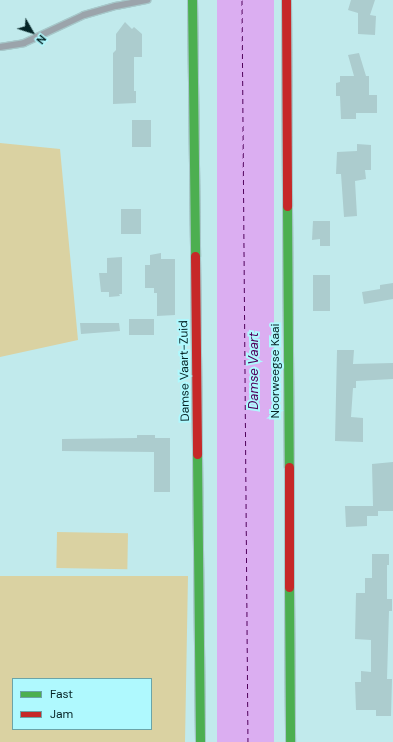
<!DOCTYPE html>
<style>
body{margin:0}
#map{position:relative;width:393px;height:742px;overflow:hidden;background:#c1eaec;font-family:"DM Sans",sans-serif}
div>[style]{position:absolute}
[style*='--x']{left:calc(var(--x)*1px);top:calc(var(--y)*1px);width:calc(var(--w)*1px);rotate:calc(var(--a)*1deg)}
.green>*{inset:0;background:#dad2a2;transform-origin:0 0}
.water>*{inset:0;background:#dbaef1;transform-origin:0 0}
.ferry>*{height:1px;margin-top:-0.5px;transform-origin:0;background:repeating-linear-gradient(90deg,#50015b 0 5px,transparent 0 9px)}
.building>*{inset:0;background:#acccce;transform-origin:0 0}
.roads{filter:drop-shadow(1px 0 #a6c7c9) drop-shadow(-1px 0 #a6c7c9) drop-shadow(0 1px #a6c7c9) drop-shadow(0 -1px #a6c7c9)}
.lane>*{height:6px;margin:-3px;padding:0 3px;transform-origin:3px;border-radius:3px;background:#9ba4ab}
.fast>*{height:9px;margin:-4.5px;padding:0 4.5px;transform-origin:4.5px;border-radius:4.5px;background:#4caf50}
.jam>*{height:9px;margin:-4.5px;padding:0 4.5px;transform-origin:4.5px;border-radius:4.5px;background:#c62828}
span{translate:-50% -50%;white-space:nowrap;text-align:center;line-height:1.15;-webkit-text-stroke:4px #aff9fe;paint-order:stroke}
.street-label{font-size:12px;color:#052426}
.water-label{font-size:13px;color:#50015b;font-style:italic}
.legend{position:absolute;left:12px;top:678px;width:140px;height:52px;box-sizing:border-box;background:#aff9fe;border:1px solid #6ba4a8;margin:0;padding:5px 7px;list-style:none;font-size:12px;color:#052426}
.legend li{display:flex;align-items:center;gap:8px;height:20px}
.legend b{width:20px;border:1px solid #6ba4a8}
.north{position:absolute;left:12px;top:12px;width:40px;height:40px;-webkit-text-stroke:3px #aff9fe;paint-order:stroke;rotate:129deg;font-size:11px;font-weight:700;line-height:16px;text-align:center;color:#052426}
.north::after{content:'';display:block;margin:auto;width:14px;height:18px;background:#052426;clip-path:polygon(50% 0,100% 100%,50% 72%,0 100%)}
</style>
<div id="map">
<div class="green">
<div style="clip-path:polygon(0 143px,60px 149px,78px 340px,0 357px)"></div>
<div style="left:57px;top:532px;width:71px;height:36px;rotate:1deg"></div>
<div style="clip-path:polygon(evenodd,0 576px,188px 576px,185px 742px,0 742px,0 576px,13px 679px,151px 679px,151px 729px,13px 729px,13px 679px)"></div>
</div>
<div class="water">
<div style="left:217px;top:0;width:57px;height:742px"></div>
</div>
<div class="ferry">
<div style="--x:242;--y:0;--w:742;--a:89.54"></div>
</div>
<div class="building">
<div style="clip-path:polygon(351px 0,375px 0,370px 15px,376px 16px,375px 35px,358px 34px,358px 13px,348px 10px)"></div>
<div style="clip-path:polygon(125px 22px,132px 29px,134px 27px,142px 34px,142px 57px,134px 57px,134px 91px,136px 91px,136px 103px,113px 104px,113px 53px,116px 50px,116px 34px)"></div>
<div style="clip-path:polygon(359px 53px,366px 76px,369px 76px,369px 95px,377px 95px,377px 113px,356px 113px,356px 119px,341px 119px,340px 96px,336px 96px,336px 83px,340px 82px,340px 76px,354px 76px,348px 55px)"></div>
<div style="left:132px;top:120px;width:19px;height:27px"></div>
<div style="clip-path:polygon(357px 144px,371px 145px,371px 170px,365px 170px,366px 179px,355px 181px,357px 216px,344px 217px,341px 174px,336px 174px,337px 152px,357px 151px)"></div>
<div style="left:121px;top:209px;width:20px;height:25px"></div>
<div style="clip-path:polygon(313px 221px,330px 221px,330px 246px,320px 246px,320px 239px,312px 240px)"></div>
<div style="clip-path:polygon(161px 253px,161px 259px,175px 259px,175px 315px,157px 316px,157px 293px,154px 293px,154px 288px,145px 288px,145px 265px,150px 265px,150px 255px)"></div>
<div style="clip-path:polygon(122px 257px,122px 294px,119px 294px,120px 296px,109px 297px,109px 292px,101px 292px,99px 273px,107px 273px,107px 258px)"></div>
<div style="left:313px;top:275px;width:17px;height:36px"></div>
<div style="clip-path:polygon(393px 283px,393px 299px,364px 304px,362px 292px,380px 289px,380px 285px)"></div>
<div style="left:154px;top:319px;width:16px;height:25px;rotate:90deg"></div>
<div style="clip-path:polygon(80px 323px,119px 323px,120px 331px,81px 334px)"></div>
<div style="clip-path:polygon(337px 350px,354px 350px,353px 364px,393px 363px,393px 379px,356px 381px,356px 388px,353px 388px,351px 417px,363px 418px,363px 442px,335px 441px)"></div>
<div style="clip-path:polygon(137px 435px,155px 435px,155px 438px,170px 438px,170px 492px,154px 492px,154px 452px,62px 451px,62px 439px,137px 438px)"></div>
<div style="clip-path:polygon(393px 462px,393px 511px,378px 511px,378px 516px,367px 516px,367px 526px,346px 527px,345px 506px,373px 506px,372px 464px)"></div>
<div style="clip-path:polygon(372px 554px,389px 554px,389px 565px,387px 565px,387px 599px,392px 599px,392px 611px,389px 611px,387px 679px,392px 679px,391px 716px,376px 716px,376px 710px,356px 710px,355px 682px,361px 682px,361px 671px,371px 672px,371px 640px,355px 639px,356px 593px,365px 593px,365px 578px,372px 578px)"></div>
</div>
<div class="roads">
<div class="lane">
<div style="--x:0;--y:47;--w:24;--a:-9"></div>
<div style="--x:24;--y:43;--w:66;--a:-25"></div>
<div style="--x:84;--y:15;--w:33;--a:-16"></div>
<div style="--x:116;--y:6;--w:32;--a:-11"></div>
</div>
<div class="fast">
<div style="--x:192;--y:0;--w:256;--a:89.3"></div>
<div style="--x:287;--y:206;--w:261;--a:89.6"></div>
<div style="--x:197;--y:454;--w:288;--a:89.4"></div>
<div style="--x:289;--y:587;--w:155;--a:89.6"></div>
</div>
<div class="jam">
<div style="--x:286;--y:0;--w:206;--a:89.7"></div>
<div style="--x:195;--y:256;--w:198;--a:89.4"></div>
<div style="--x:289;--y:467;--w:120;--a:90"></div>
</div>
</div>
<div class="street-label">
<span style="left:185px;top:371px;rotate:-91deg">Damse Vaart-Zuid</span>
<span style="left:276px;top:371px;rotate:-90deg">Noorweegse Kaai</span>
</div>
<div class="water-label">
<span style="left:254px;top:371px;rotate:-90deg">Damse Vaart</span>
</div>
<ul class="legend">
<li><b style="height:5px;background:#4caf50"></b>Fast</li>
<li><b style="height:5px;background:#c62828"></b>Jam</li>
</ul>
<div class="north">N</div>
</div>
